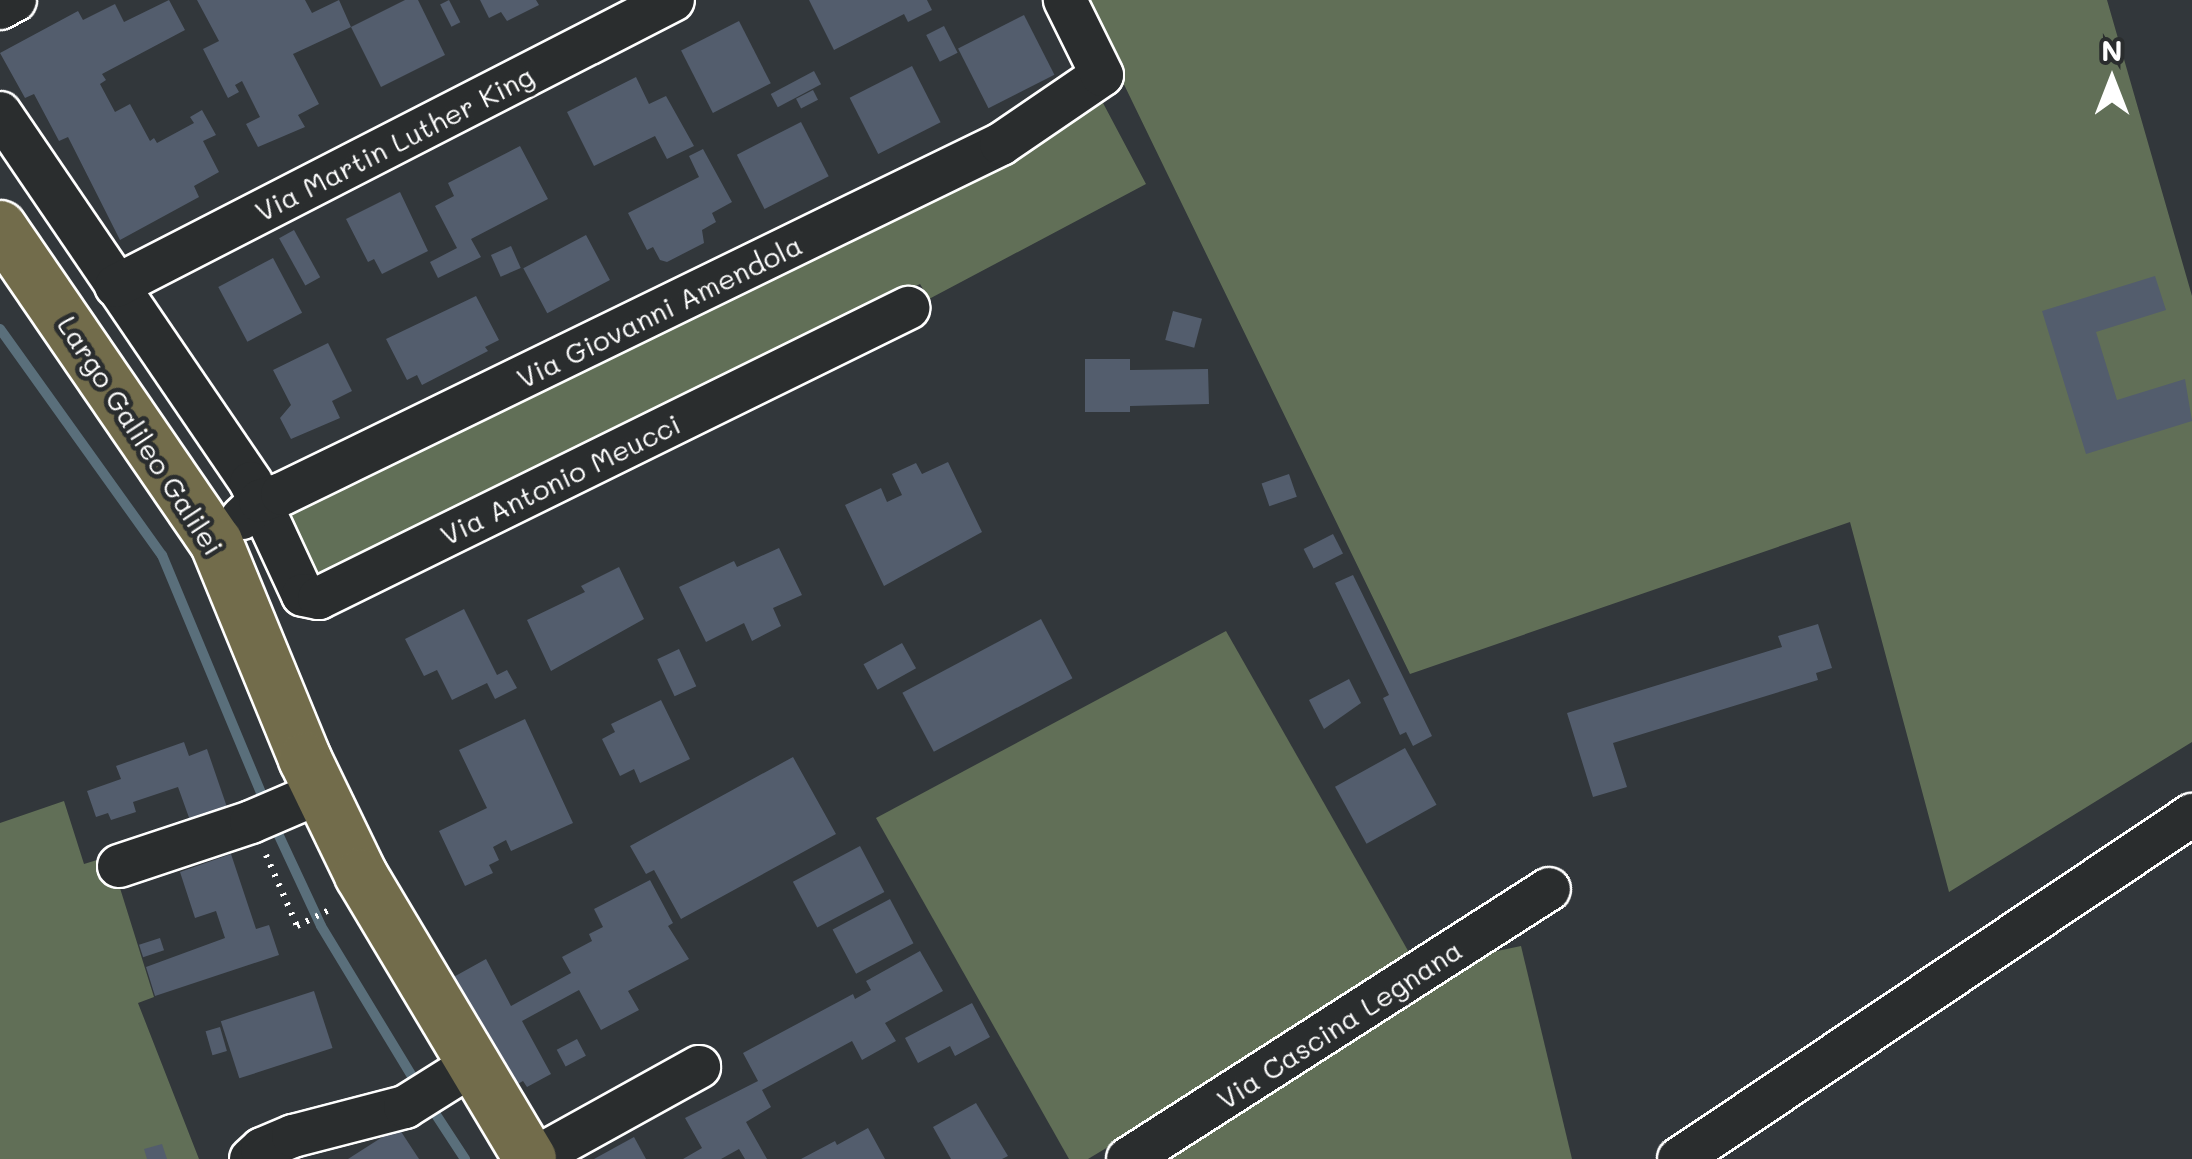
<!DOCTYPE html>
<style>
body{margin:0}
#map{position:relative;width:2192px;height:1159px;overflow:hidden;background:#32373b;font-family:Mali,sans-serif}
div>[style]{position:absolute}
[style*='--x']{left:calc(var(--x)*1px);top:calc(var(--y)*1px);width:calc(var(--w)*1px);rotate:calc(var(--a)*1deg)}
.green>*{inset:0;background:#616f57}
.stream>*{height:10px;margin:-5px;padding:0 5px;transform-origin:5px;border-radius:5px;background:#5a6f7b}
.building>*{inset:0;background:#535d6d;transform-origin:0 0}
.path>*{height:6px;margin-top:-3px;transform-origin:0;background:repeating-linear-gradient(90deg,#fff 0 2.5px,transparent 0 10.5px)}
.roads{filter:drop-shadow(2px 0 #fff) drop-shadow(-2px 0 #fff) drop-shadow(0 2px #fff) drop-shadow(0 -2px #fff)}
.minor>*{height:42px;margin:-21px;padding:0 21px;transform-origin:21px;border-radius:21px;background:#2a2d2e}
.major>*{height:52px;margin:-26px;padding:0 26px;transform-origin:26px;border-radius:26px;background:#726c4b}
span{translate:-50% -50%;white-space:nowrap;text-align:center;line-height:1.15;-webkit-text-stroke:9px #2a2d2e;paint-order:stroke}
.street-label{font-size:28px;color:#fff}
.north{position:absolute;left:2062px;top:30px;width:100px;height:100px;-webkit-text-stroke:8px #2a2d2e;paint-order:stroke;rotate:0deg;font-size:28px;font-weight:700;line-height:40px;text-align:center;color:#fff}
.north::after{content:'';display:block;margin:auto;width:35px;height:45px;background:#fff;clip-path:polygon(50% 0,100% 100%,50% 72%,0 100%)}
</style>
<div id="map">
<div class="green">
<div style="clip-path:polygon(1083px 0,2107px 0,2192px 296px,2192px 742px,1949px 892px,1850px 522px,1410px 674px)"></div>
<div style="clip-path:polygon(1103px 103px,1146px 184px,929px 299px,920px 284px,318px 578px,290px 516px,1042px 142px)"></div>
<div style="clip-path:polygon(1226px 631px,1415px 963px,1088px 1159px,1069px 1159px,876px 818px)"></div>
<div style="clip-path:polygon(64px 801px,84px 864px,110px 856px,154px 997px,138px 1003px,199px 1159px,0 1159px,0 823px)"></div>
<div style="clip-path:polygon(1521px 946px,1572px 1159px,1152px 1159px,1478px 955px)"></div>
</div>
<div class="stream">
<div style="--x:0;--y:329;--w:278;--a:54.4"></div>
<div style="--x:162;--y:555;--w:271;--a:67.4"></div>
<div style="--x:274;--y:825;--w:111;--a:65"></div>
<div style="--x:321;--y:926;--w:187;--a:58.8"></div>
<div style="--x:429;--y:1104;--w:66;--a:56.8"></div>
</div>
<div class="building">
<div style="clip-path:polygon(169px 0,185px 30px,102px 74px,106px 80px,100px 84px,115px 112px,130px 104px,150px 141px,154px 138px,157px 143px,194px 123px,190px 117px,202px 110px,216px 135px,203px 141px,219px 172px,194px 186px,199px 197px,120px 240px,68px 137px,59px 141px,34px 94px,25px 98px,0 53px,78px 11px,83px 20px,115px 4px,124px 22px)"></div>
<div style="clip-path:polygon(197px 0,305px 0,312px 13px,339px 0,351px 27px,293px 54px,319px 104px,298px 115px,305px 127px,258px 147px,246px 124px,260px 117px,242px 81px,235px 85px,239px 92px,228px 98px,203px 49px,219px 41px)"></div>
<div style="clip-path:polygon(405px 0,418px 0,445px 55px,381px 87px,351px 27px)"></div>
<div style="left:449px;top:0;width:25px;height:10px;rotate:63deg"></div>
<div style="clip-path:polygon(480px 0,536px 0,539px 5px,507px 21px,501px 12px,489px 18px)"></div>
<div style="clip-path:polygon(809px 0,927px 0,932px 10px,908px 22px,904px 14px,834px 50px)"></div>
<div style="left:1024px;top:15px;width:67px;height:74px;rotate:63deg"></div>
<div style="left:739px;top:21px;width:70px;height:65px;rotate:63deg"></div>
<div style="left:944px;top:26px;width:30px;height:20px;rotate:63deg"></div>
<div style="left:912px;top:66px;width:63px;height:70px;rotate:63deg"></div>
<div style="left:814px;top:71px;width:15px;height:49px;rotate:62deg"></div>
<div style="clip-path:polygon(636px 77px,649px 104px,666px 96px,694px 146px,667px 159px,655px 136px,594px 166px,567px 112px)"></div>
<div style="left:813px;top:90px;width:11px;height:19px;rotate:63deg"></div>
<div style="left:801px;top:122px;width:61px;height:72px;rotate:63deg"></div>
<div style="clip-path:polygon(520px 146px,548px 199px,471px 239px,481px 257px,438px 278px,430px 262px,457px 248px,435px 206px,454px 196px,448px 183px)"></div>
<div style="clip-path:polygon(703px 149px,732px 202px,712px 213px,716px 222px,702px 230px,704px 243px,667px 262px,660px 260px,653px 247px,647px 250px,628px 213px,699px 177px,689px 156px)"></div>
<div style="clip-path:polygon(400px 192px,428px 251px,382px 274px,374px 259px,368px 262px,346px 219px)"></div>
<div style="left:294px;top:230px;width:54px;height:17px;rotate:61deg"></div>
<div style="left:586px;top:235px;width:51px;height:71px;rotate:62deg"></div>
<div style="left:511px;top:246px;width:24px;height:22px;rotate:66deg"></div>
<div style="left:273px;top:258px;width:62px;height:62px;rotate:62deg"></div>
<div style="clip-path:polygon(2155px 276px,2166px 310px,2096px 332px,2117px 400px,2185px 379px,2192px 421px,2086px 454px,2042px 311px)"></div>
<div style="clip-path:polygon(476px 296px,499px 340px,485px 347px,488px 351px,422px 385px,417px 375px,407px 380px,386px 339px)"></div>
<div style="left:1173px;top:311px;width:30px;height:30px;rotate:15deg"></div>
<div style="clip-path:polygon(328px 343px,352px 391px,332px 401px,340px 418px,291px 439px,280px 418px,291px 405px,273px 370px)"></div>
<div style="clip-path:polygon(1085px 359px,1130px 359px,1130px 370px,1208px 369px,1209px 404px,1130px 406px,1130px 412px,1085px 412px)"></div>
<div style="clip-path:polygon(948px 462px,982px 532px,884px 586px,845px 505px,881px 488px,887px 502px,902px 495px,892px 474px,916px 463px,922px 474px)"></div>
<div style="left:1289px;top:474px;width:24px;height:29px;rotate:71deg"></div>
<div style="left:1333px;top:534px;width:22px;height:33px;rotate:63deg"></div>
<div style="clip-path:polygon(779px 548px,802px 595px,773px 608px,781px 626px,752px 641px,744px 623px,706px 642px,679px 587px,734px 561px,737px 567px)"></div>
<div style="clip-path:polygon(619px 567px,644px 619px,551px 671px,527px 620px,585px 592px,581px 586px)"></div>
<div style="clip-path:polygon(1353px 575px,1432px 736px,1413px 746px,1406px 732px,1400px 735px,1383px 698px,1389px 695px,1335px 583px)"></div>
<div style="clip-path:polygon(464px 609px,497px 675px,507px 670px,517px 688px,495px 699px,487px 683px,452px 700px,437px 670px,424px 676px,405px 639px)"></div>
<div style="left:1041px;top:619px;width:67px;height:157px;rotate:62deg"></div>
<div style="clip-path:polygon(1818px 624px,1832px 668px,1816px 673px,1818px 680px,1613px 743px,1627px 787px,1593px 797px,1567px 713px,1782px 647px,1778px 636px)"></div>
<div style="left:902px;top:643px;width:29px;height:44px;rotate:61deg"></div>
<div style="left:679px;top:649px;width:41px;height:24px;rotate:65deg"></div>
<div style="clip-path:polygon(1349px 679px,1361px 703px,1324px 729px,1309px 700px)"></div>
<div style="clip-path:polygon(661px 700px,690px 759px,640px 783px,634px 769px,620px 776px,602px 739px,615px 732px,611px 724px)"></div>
<div style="clip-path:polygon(525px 719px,573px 823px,511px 851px,506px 840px,493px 847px,499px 860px,489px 865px,493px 873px,465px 886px,439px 831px,487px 808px,459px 750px)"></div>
<div style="clip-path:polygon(184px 742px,189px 756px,207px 749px,229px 813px,192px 826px,178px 787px,133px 802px,136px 812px,111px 820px,108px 813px,96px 817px,87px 791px,121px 779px,116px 766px)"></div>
<div style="left:1405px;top:748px;width:65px;height:80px;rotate:61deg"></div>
<div style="clip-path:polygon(793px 757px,836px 834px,681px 919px,654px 870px,646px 874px,630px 846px)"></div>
<div style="left:860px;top:846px;width:52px;height:76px;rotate:62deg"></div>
<div style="clip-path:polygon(231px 854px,256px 929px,269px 925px,279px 955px,155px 996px,146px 967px,225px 938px,216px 911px,195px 918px,180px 872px)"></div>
<div style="clip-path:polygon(650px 880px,673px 923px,668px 926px,689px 959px,628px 991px,639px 1010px,601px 1030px,579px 990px,522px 1021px,551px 1074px,527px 1087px,523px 1081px,509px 1089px,450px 979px,486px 959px,511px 1006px,571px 973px,562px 957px,592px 941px,589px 934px,603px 927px,594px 909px)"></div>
<div style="left:890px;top:899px;width:50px;height:65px;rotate:62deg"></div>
<div style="left:160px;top:938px;width:13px;height:22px;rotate:72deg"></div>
<div style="clip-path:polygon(920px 951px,943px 991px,885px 1023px,896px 1041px,862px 1060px,852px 1041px,762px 1090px,771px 1107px,746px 1122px,767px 1159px,745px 1159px,739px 1149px,721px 1159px,683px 1159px,702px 1148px,685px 1118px,758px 1081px,743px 1053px,853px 994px,855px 999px,871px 990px,866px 981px)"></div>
<div style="left:314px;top:991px;width:60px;height:98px;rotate:72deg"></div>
<div style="clip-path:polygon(972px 1003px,990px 1037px,955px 1056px,950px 1046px,918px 1063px,905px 1038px)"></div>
<div style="left:220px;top:1027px;width:25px;height:15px;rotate:74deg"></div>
<div style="left:577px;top:1039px;width:19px;height:23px;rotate:62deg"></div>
<div style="clip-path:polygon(976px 1103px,1008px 1156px,1002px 1159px,951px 1159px,933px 1127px)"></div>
<div style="clip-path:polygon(398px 1127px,419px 1159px,348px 1159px)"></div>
<div style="clip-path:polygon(868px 1128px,885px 1159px,801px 1159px,835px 1141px,837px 1145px)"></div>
<div style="clip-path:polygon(634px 1137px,646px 1159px,594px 1159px)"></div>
<div style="clip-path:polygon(162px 1144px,167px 1159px,147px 1159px,144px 1149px)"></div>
</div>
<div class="path">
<div style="--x:266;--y:855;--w:77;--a:66.4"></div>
<div style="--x:297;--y:926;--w:40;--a:-26.6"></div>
</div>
<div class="roads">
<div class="minor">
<div style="--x:0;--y:8;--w:17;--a:-28"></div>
<div style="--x:0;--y:113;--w:447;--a:55.8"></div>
<div style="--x:251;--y:483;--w:123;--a:65.1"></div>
<div style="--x:303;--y:595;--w:16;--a:11"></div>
<div style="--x:319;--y:598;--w:657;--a:-26.21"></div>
<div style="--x:116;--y:286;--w:626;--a:-27.18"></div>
<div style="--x:242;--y:518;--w:25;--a:-43"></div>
<div style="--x:260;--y:501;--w:23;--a:-18"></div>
<div style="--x:282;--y:494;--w:800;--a:-25.96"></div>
<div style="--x:1001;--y:144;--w:122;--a:-34.3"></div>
<div style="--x:1102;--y:75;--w:84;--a:-116.3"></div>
<div style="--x:119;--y:866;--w:139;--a:-18.4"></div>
<div style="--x:251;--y:822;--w:76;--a:-23.2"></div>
<div style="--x:251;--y:1159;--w:15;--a:-42"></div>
<div style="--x:262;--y:1149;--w:34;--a:-23"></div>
<div style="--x:293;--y:1136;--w:116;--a:-14.5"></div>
<div style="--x:405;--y:1107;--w:79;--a:-32.1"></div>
<div style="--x:533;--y:1159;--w:190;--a:-29"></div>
<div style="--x:1128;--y:1159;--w:500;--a:-32.67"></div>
<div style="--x:1679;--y:1159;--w:618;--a:-33.84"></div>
</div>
<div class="major">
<div style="--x:0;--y:227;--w:382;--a:55.6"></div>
<div style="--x:216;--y:542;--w:235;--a:67.7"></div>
<div style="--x:305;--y:759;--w:129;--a:64.2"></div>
<div style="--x:361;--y:875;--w:330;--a:59.2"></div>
</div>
</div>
<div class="street-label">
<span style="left:394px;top:143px;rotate:-27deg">Via Martin Luther King</span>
<span style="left:659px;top:311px;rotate:-26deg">Via Giovanni Amendola</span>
<span style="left:141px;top:435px;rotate:57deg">Largo Galileo Galilei</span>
<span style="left:560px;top:479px;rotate:-26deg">Via Antonio Meucci</span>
<span style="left:1339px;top:1024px;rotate:-33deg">Via Cascina Legnana</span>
</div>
<div class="north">N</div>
</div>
